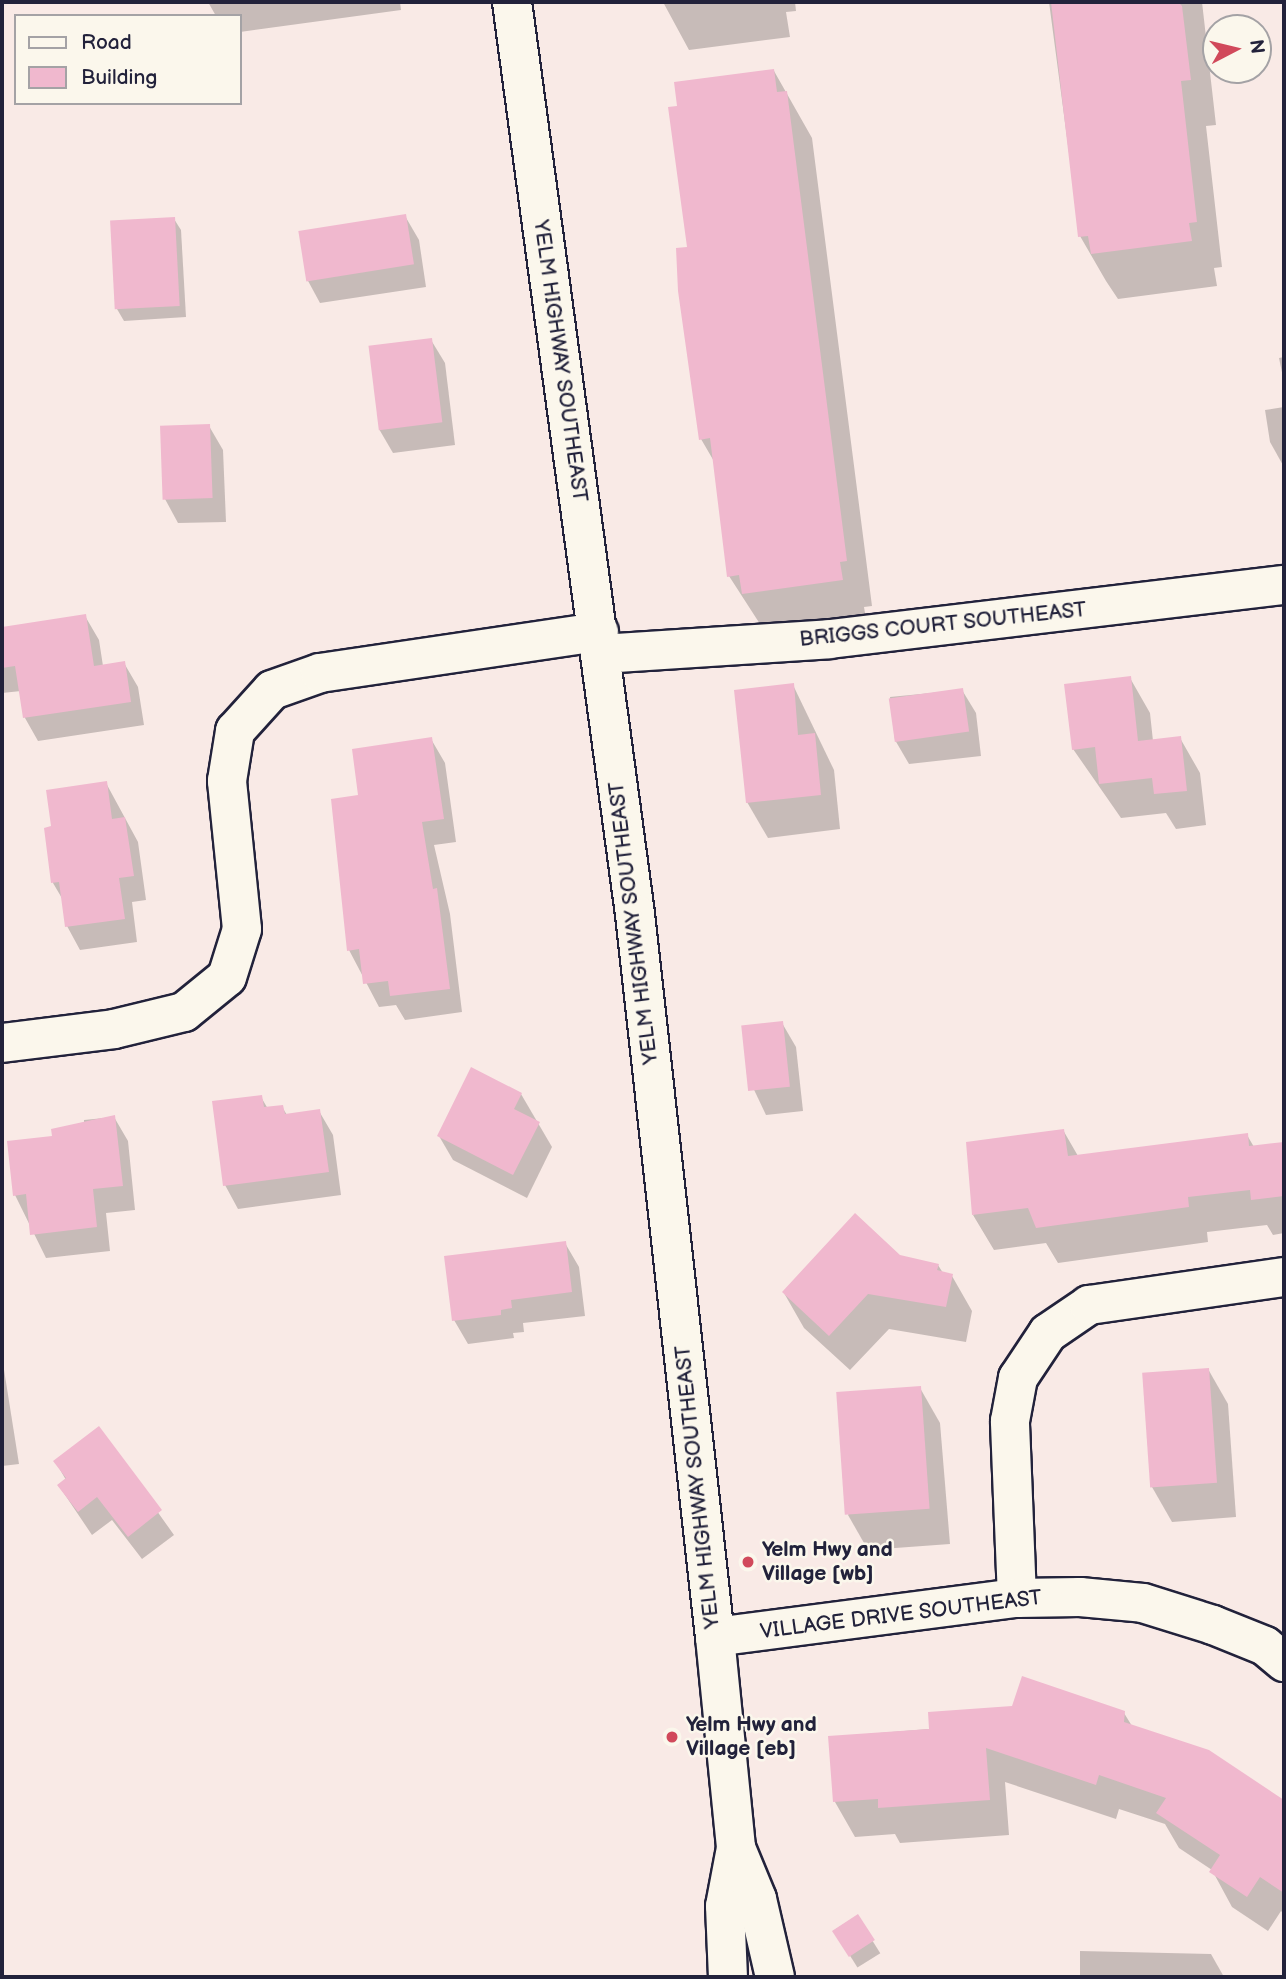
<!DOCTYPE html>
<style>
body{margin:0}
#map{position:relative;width:1286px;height:1979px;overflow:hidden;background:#f9eae6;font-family:"Balsamiq Sans",sans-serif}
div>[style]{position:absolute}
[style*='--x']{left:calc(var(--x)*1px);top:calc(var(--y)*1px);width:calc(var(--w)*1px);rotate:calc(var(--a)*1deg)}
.shadow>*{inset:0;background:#0003;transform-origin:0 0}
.building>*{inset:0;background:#f0b8ce;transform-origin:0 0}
.roads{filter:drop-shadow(2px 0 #22223b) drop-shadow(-2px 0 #22223b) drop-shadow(0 2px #22223b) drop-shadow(0 -2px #22223b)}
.minor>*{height:38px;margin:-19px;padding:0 19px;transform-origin:19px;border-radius:19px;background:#fbf7ec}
.secondary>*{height:38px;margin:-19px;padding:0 19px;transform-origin:19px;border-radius:19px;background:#fbf7ec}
.dots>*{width:19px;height:19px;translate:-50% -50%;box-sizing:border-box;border:4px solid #fbf7ec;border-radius:50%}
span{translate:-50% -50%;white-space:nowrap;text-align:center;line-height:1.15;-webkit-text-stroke:5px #fbf7ec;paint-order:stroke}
.street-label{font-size:21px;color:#22223b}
.poi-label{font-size:21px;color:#22223b;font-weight:700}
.left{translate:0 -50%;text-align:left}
.frame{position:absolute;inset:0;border:4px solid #22223b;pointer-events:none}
.legend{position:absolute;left:14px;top:14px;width:228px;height:91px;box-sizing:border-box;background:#fbf7ec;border:2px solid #a4a2a5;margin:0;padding:9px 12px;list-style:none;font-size:21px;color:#22223b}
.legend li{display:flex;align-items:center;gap:14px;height:35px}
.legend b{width:35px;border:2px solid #a4a2a5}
.north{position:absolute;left:1202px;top:14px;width:70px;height:70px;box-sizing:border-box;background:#fbf7ec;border:2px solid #a4a2a5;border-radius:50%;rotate:83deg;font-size:19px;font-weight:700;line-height:28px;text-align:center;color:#22223b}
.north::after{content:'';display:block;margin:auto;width:24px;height:32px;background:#d1495b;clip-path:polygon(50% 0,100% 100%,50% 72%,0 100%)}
</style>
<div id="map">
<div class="shadow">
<div style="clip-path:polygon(208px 2px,400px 2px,401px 10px,240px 32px,240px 16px,216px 16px)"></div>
<div style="clip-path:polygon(663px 2px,795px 2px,796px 11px,786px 12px,790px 37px,689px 50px)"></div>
<div style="clip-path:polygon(1049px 2px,1202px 2px,1216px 125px,1206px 126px,1222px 267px,1214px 268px,1217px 286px,1118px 299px,1106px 281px,1080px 236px)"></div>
<div style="clip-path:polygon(774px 71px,812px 138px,872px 606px,864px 607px,867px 625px,769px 638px,729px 576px,715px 463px,701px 439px,679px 107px)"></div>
<div style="clip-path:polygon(405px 216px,419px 240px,426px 287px,320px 303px,307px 279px)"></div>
<div style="clip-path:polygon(174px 219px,181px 230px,186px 317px,124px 321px,117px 309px)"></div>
<div style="clip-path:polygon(431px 340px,445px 363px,455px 445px,393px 453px,379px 429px)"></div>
<div style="clip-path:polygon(1284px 357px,1284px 382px,1279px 358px)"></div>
<div style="clip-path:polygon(1284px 407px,1284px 467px,1270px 442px,1265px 410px)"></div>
<div style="clip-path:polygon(209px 426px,223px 450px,226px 522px,178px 523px,165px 499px)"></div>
<div style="clip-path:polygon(85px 616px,99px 640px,103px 666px,124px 663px,138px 687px,144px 725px,38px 741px,25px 718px,21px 691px,2px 693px,2px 629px)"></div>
<div style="clip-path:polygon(1130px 678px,1150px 713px,1153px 741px,1180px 738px,1200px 773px,1206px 825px,1176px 829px,1166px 813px,1121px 818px,1073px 749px)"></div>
<div style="clip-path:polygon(793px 685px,834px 770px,840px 829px,768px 838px,747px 802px)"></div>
<div style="clip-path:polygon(962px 690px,976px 713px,981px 756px,909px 764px,895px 740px,890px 697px)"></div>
<div style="clip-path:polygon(431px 739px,445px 763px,456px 842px,434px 845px,450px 914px,462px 1012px,405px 1020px,396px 1005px,379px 1007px,349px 950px,360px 796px)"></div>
<div style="clip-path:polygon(106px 783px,138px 842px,146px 900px,132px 902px,137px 942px,80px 950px,67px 926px,63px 900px,53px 883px,53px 828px)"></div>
<div style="clip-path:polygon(782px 1023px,796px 1047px,803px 1111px,766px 1115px,747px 1075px,743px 1027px)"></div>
<div style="clip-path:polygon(521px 1094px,552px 1147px,527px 1198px,453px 1160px,439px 1136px)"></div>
<div style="clip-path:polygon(261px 1097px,268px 1109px,282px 1107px,287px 1115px,319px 1111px,333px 1135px,341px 1195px,238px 1209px,225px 1185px)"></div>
<div style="clip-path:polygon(114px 1117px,128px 1141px,135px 1210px,106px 1213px,110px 1251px,46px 1258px,15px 1195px,84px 1127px,84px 1120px)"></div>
<div style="clip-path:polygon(1063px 1130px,1078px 1156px,1247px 1135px,1254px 1147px,1284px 1143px,1284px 1233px,1273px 1235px,1267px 1225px,1207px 1232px,1208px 1242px,1058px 1263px,1046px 1243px,994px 1250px,973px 1215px)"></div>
<div style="clip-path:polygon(565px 1243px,579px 1267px,585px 1316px,523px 1323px,524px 1332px,513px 1333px,514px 1338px,468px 1344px,454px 1320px)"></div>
<div style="clip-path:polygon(899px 1256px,938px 1265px,943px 1273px,952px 1276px,972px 1311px,966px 1342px,889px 1329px,850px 1370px,804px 1328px,784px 1293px)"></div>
<div style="clip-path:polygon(2px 1357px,19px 1464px,2px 1466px)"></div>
<div style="clip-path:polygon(1208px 1369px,1228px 1404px,1236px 1517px,1172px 1522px,1152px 1487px)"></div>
<div style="clip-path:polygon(920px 1388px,940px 1423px,950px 1544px,868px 1550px,848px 1515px)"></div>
<div style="clip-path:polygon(98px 1428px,174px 1535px,142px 1559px,112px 1520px,92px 1535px,59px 1486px,66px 1480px,55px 1461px)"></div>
<div style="clip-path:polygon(1124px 1713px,1132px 1726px,1208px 1752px,1284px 1802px,1284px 1914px,1281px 1911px,1268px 1931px,1232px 1907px,1212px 1870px,1179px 1848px,1165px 1824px,1119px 1809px,1116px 1819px,1005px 1782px,1009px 1835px,900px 1843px,895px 1834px,855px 1837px,835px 1802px,830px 1737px)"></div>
<div style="left:857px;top:1916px;width:44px;height:27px;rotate:58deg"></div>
<div style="clip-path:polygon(1080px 1951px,1211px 1954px,1224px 1977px,1080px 1977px)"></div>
</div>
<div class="building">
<div style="clip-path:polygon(1051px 2px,1178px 2px,1182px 6px,1191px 80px,1181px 81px,1197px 222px,1189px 223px,1192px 241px,1091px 254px,1088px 236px,1078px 237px)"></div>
<div style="clip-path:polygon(774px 69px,777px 92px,787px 91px,847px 561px,840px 562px,843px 580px,742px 594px,739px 575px,727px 577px,710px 438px,699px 440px,678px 291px,676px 248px,687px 247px,668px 107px,677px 106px,674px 82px)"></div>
<div style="left:406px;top:214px;width:51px;height:109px;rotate:81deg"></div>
<div style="left:175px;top:217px;width:89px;height:65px;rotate:87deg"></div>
<div style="left:432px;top:338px;width:85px;height:64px;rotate:83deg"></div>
<div style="left:210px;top:424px;width:74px;height:50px;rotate:88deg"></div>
<div style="clip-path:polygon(86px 614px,94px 666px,125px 661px,131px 702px,23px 718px,15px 666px,2px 668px,2px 627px)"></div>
<div style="clip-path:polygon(1131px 676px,1138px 741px,1181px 736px,1187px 791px,1154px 794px,1152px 778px,1099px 784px,1095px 747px,1072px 750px,1064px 684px)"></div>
<div style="clip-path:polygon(794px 683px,798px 735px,815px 733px,821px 795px,746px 803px,734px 690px)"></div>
<div style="left:963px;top:688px;width:44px;height:75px;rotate:82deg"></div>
<div style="clip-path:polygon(432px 737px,444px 819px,422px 822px,433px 889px,437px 888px,450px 989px,390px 996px,388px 981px,363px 984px,359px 949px,347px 951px,331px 799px,358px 795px,352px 749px)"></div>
<div style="clip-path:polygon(107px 781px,112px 819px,125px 817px,134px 876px,119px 878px,125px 919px,65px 927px,59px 882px,51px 883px,44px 828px,51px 826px,46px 790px)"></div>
<div style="left:783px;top:1021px;width:66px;height:42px;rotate:84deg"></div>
<div style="clip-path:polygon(471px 1067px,522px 1093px,514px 1109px,540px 1122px,513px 1175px,437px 1136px)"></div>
<div style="clip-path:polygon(262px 1095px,264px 1107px,283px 1105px,285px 1114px,320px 1109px,329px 1172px,223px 1186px,212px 1101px)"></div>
<div style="clip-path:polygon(115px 1115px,123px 1186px,93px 1189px,97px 1227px,30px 1235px,26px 1194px,13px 1196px,7px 1141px,52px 1136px,51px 1129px)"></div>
<div style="clip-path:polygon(1064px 1129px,1068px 1156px,1248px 1133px,1249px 1146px,1284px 1142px,1284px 1196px,1251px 1200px,1250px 1190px,1188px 1197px,1189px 1207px,1036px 1228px,1028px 1208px,972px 1215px,966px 1142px)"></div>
<div style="clip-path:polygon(855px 1213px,900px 1255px,939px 1264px,937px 1270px,953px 1274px,946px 1307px,868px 1294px,829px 1336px,782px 1292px)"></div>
<div style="clip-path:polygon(566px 1241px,572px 1292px,511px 1300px,512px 1308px,501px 1310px,501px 1315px,452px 1321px,444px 1256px)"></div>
<div style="left:1209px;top:1368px;width:115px;height:67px;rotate:86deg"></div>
<div style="left:921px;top:1386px;width:123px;height:85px;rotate:86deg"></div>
<div style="clip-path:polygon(99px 1426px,162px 1510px,128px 1537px,97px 1497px,78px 1512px,57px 1485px,66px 1478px,53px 1461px)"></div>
<div style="clip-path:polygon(1022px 1676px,1125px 1711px,1124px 1722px,1209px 1750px,1284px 1800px,1284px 1893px,1260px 1877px,1247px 1897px,1209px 1872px,1220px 1855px,1156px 1813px,1166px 1798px,1099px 1775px,1096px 1785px,986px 1748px,990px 1800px,878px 1808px,878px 1799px,833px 1802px,828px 1736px,929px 1729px,928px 1712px,1012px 1706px)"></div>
<div style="left:858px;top:1914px;width:31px;height:31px;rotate:57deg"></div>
</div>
<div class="roads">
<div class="minor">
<div style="--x:601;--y:654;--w:229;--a:-3.7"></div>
<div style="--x:830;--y:639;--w:457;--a:-6.8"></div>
<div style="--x:2;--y:1043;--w:113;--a:-7.1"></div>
<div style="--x:114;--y:1029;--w:72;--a:-13.7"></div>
<div style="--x:184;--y:1012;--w:55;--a:-39.1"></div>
<div style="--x:227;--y:977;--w:50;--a:-72.6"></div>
<div style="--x:242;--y:929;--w:149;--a:-95.8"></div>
<div style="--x:227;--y:781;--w:51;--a:-80.9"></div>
<div style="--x:235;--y:731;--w:55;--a:-47.9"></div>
<div style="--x:272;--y:690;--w:51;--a:-19.5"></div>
<div style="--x:320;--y:673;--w:282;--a:-8.4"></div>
<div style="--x:1017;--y:1598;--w:177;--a:-92.3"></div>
<div style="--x:1010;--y:1421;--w:44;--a:-79.5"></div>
<div style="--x:1018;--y:1378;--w:54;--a:-56.3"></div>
<div style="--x:1048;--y:1333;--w:50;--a:-34.3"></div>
<div style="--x:1089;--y:1305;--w:197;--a:-8.2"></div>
<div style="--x:715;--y:1637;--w:305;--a:-7.4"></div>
<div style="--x:1017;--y:1598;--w:63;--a:-0.9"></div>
<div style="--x:1080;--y:1597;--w:63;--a:5.4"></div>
<div style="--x:1143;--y:1603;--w:73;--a:17.4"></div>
<div style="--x:1213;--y:1625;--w:56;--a:22"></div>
<div style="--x:1265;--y:1646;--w:25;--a:40"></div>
</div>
<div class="secondary">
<div style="--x:512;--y:2;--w:920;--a:82.32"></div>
<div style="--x:635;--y:914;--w:727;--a:83.69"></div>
<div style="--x:715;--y:1637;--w:212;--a:84.3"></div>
<div style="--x:736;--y:1848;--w:59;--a:100.7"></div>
<div style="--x:725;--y:1906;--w:71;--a:87.6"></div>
<div style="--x:736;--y:1848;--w:55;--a:67.6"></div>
<div style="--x:757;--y:1899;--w:80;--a:77"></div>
</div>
</div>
<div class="dots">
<div style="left:748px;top:1562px;background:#d1495b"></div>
<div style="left:672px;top:1737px;background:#d1495b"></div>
</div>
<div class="street-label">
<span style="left:560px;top:361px;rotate:82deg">YELM HIGHWAY SOUTHEAST</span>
<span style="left:943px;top:625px;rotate:-6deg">BRIGGS COURT SOUTHEAST</span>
<span style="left:634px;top:923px;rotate:-97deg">YELM HIGHWAY SOUTHEAST</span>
<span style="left:698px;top:1487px;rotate:-96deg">YELM HIGHWAY SOUTHEAST</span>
<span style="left:901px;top:1615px;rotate:-7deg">VILLAGE DRIVE SOUTHEAST</span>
</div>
<div class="poi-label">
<span class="left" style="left:762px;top:1562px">Yelm Hwy and<br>Village [wb]</span>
<span class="left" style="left:686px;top:1737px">Yelm Hwy and<br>Village [eb]</span>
</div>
<div class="frame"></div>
<ul class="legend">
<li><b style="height:9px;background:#fbf7ec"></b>Road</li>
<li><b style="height:19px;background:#f0b8ce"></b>Building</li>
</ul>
<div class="north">N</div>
</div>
